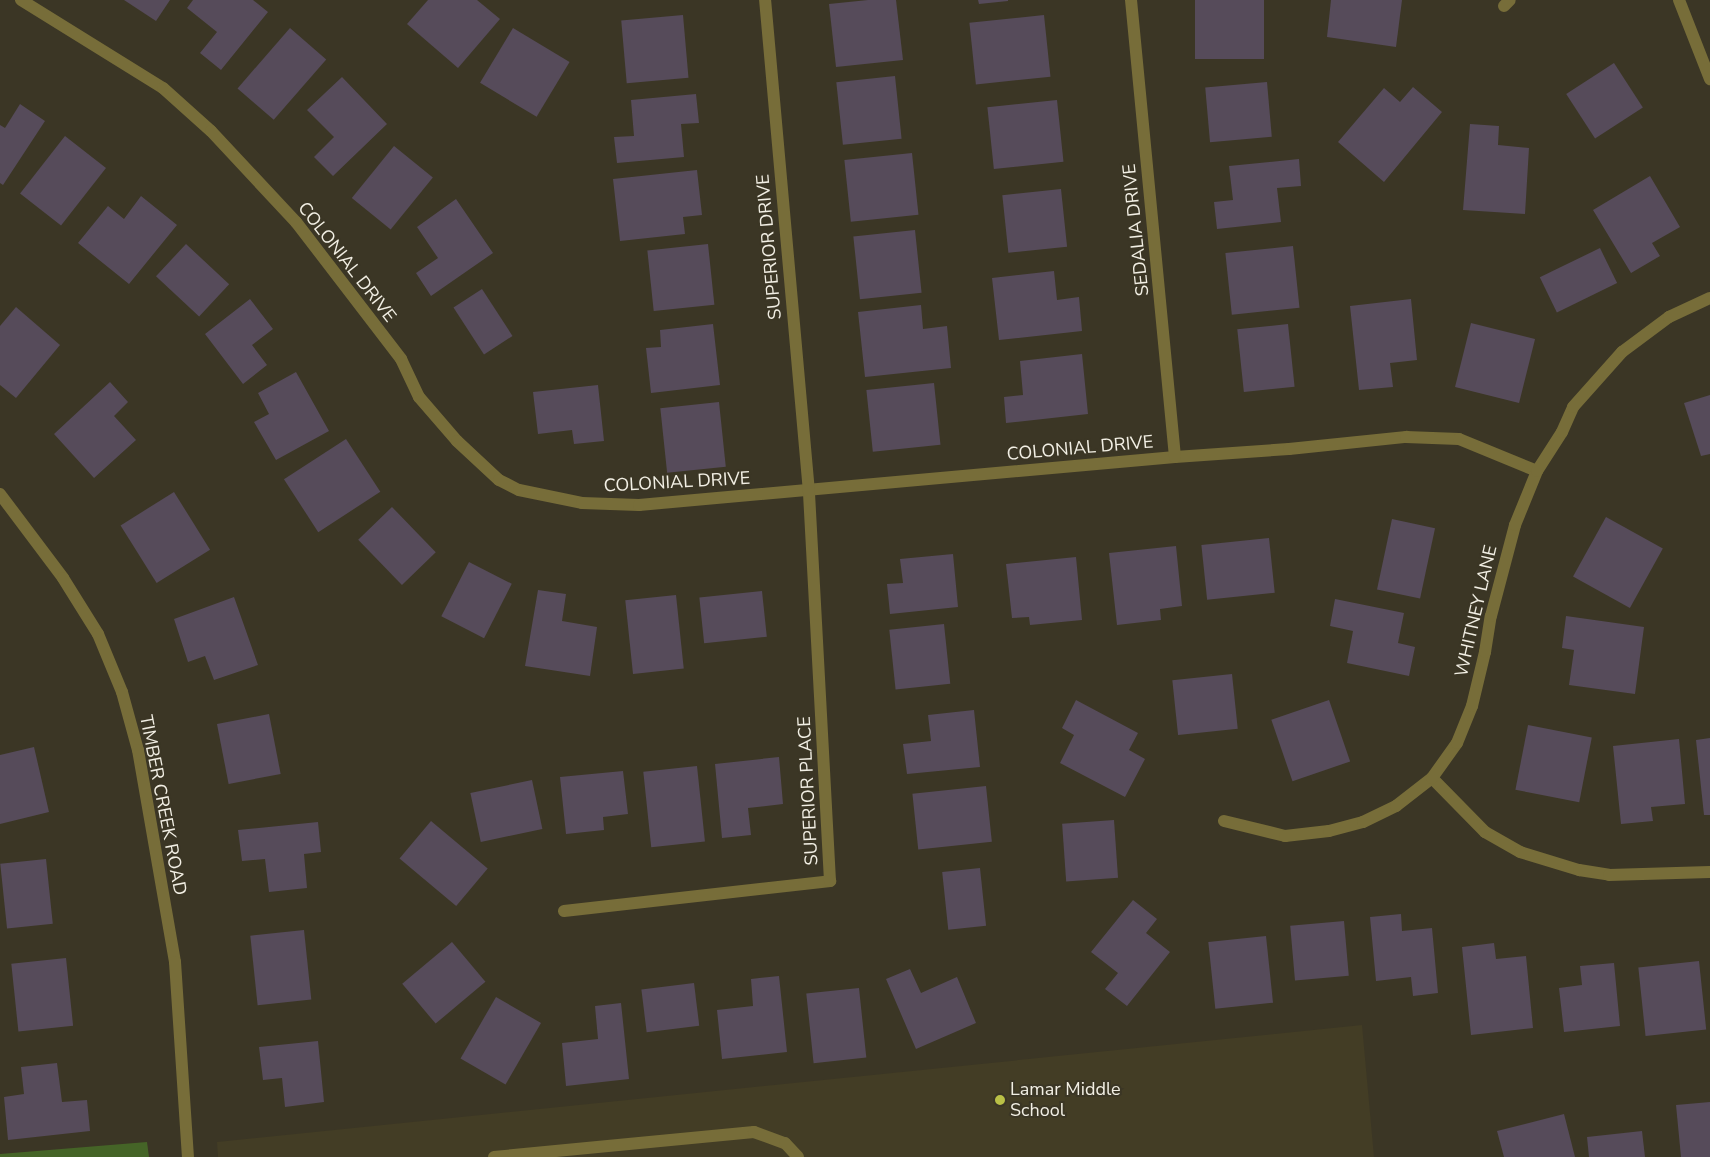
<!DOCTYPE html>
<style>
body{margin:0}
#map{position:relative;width:1710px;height:1157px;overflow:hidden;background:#3b3625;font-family:"Nunito Sans",sans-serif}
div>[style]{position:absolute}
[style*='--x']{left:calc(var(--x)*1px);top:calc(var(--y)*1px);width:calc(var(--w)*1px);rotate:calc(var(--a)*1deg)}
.built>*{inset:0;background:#433d25}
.green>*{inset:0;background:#456427}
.building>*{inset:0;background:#564b5a;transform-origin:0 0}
.minor>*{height:12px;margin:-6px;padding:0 6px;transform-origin:6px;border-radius:6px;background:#776d39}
.dots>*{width:14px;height:14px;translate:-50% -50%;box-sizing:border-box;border:2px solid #3b3625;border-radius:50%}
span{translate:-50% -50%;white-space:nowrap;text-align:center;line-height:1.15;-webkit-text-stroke:4px #3b3625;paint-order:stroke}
.street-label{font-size:18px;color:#f2efe4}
.poi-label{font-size:18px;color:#f2efe4}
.left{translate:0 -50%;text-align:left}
</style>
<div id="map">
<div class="built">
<div style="clip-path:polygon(1362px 1025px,1374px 1157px,218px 1157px,217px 1142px)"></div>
</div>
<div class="green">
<div style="clip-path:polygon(147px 1142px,149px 1157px,0 1157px,0 1154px)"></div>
</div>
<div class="building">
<div style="clip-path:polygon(124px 0,170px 0,156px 21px)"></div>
<div style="clip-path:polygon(193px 0,253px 0,268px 12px,221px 70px,200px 53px,217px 32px,187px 8px)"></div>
<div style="clip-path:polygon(428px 0,477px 0,500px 19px,458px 68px,407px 24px)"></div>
<div style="clip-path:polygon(868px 0,896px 0,903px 60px,836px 67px,829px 4px)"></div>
<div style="clip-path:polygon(978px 0,1008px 0,1008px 1px,979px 4px)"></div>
<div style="left:1195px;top:0;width:69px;height:59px"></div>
<div style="clip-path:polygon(1331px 0,1402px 0,1396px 47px,1327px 37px)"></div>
<div style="left:683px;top:15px;width:63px;height:62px;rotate:85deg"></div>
<div style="left:1044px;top:15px;width:62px;height:75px;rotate:84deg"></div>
<div style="left:290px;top:28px;width:48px;height:80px;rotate:41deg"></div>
<div style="left:513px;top:28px;width:66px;height:64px;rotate:31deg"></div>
<div style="left:1614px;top:63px;width:53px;height:57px;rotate:57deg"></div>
<div style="left:895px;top:76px;width:63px;height:59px;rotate:84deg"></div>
<div style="clip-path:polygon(342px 77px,387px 124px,333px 176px,314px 157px,334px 137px,307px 110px)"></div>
<div style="left:1267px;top:82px;width:55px;height:62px;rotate:85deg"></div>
<div style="clip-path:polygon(1413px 87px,1442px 112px,1384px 182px,1338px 142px,1384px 88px,1400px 102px)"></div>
<div style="clip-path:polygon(696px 94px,699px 123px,681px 124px,684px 157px,617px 163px,614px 137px,634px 136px,631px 100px)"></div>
<div style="left:1057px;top:100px;width:62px;height:70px;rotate:84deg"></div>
<div style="clip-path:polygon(20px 104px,45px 121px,3px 185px,0 183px,0 125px,5px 128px)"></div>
<div style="clip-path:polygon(1470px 124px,1499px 126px,1498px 145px,1529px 148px,1525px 214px,1463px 210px)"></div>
<div style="left:65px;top:136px;width:52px;height:73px;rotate:38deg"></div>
<div style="left:394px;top:146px;width:50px;height:67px;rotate:39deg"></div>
<div style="left:912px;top:153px;width:62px;height:68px;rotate:84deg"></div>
<div style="clip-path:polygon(1299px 159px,1301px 186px,1277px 188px,1281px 222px,1217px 229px,1214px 202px,1233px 200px,1229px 166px)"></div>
<div style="clip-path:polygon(697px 170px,702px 215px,683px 217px,685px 234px,620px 241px,613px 179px)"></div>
<div style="clip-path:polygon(1650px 176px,1680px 227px,1652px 243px,1660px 256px,1631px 273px,1593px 210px)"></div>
<div style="left:1061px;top:189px;width:58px;height:59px;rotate:84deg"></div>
<div style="clip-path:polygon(141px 196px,177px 225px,129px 284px,78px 243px,108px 206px,124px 219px)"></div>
<div style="clip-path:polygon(456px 199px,493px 253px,431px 296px,416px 273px,438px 258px,417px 227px)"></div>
<div style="left:915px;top:230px;width:63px;height:62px;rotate:84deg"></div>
<div style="left:186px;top:244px;width:59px;height:44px;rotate:43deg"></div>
<div style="left:708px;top:244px;width:61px;height:61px;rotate:84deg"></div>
<div style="left:1293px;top:246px;width:62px;height:68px;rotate:84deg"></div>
<div style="left:1600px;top:248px;width:39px;height:67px;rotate:64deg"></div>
<div style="clip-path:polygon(1054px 271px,1057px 300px,1079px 297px,1082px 331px,999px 340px,992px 278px)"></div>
<div style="left:482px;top:289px;width:56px;height:34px;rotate:57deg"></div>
<div style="clip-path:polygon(250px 299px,273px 329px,252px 345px,267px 365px,243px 384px,205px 334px)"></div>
<div style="clip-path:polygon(1411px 299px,1417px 360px,1390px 363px,1393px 387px,1359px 390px,1350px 306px)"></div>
<div style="clip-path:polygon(921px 305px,923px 329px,947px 326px,951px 368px,865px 377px,858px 312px)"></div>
<div style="clip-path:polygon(16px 307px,60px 345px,16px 398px,0 385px,0 326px)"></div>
<div style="left:1471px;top:323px;width:66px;height:66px;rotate:14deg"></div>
<div style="clip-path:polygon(713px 324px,720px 385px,651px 393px,646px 348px,661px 347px,660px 330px)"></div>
<div style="left:1288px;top:324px;width:63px;height:51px;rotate:84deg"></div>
<div style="clip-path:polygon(1082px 354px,1088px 414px,1006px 423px,1004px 397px,1023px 395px,1020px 361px)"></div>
<div style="clip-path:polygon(296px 372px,329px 431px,276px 460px,254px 422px,269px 414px,258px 393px)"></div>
<div style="clip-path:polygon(110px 382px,128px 402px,114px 416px,136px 440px,94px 478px,54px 434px)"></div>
<div style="left:934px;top:383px;width:62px;height:68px;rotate:84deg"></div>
<div style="clip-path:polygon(598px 385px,604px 441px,574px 444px,572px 430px,538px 434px,533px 392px)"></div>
<div style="clip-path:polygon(1710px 395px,1710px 454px,1701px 456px,1684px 403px)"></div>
<div style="left:719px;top:402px;width:65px;height:59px;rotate:84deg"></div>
<div style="left:346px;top:439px;width:63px;height:74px;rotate:57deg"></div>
<div style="left:174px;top:492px;width:68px;height:63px;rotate:58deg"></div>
<div style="left:392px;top:507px;width:63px;height:47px;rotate:46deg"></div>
<div style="left:1606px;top:517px;width:65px;height:68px;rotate:29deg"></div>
<div style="left:1392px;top:519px;width:44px;height:72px;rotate:12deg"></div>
<div style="left:1269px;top:538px;width:55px;height:68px;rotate:84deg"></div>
<div style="clip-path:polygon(1176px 546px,1182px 606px,1160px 609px,1161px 620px,1117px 625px,1109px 553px)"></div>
<div style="clip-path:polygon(953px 554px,958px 607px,890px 614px,887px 584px,903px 583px,900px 559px)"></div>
<div style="clip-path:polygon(1076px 557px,1082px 620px,1030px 625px,1029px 617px,1012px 618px,1006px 564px)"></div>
<div style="left:469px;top:562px;width:48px;height:61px;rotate:27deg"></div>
<div style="clip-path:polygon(538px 590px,566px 594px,562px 621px,597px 627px,590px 676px,525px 666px)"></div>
<div style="left:762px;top:591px;width:46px;height:63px;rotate:84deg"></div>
<div style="left:676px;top:595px;width:74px;height:51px;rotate:84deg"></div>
<div style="clip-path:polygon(234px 597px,258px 665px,214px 680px,205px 656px,188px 662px,174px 619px)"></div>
<div style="clip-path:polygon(1335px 599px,1404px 613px,1398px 643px,1415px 647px,1409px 676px,1347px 663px,1353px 631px,1330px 626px)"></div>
<div style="clip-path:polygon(1566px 616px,1644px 627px,1635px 694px,1569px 685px,1574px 650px,1562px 648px)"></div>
<div style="left:944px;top:624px;width:60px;height:55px;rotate:84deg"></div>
<div style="left:1232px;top:674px;width:55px;height:60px;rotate:84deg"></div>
<div style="clip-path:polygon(1076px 700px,1138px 733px,1129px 750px,1145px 759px,1125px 797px,1060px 763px,1074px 735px,1062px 728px)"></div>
<div style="left:1329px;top:700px;width:65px;height:61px;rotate:71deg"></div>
<div style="clip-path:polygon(974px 710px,980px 767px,907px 774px,903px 744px,931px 741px,928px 715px)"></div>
<div style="left:269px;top:714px;width:61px;height:53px;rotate:79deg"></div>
<div style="left:1528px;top:725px;width:65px;height:66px;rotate:11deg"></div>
<div style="clip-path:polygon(1710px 738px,1710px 815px,1704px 815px,1696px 740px)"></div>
<div style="clip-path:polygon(1679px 739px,1685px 804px,1651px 807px,1653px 821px,1621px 824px,1613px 746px)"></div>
<div style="clip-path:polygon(34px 747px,49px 812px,0 824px,0 755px)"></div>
<div style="clip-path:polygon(779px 757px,783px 804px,748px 808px,751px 835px,722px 838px,715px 764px)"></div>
<div style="left:697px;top:766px;width:76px;height:54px;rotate:84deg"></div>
<div style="clip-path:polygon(623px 771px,628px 814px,603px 817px,604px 830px,566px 834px,560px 777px)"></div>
<div style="left:532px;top:780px;width:50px;height:63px;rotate:78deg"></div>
<div style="left:986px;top:786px;width:56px;height:74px;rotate:84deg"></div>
<div style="left:1114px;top:820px;width:58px;height:52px;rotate:86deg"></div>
<div style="left:431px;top:821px;width:74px;height:49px;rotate:40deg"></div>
<div style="clip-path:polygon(318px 822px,321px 852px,304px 854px,307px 888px,269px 892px,265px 859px,242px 861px,238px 830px)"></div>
<div style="left:46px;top:859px;width:65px;height:46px;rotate:84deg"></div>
<div style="left:980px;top:868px;width:58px;height:38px;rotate:84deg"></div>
<div style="clip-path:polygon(1133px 900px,1157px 919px,1146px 933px,1170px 952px,1127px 1006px,1105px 989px,1118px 973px,1091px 952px)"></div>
<div style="clip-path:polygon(1401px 914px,1402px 931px,1432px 928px,1438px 993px,1413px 996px,1411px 977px,1376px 981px,1370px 917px)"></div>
<div style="left:1344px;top:921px;width:55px;height:54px;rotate:85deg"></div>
<div style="left:304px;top:930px;width:70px;height:54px;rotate:84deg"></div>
<div style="left:1266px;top:936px;width:67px;height:58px;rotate:84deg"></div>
<div style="left:452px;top:942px;width:52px;height:65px;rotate:50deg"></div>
<div style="clip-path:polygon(1494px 943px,1496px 959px,1526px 956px,1533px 1028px,1471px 1035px,1462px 947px)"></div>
<div style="left:66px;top:958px;width:68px;height:55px;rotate:84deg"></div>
<div style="left:1699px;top:961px;width:69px;height:61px;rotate:84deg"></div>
<div style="clip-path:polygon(1614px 963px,1620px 1026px,1564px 1032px,1559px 988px,1582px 985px,1580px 966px)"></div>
<div style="clip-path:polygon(910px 969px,921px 993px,957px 977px,976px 1023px,916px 1049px,886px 979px)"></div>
<div style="clip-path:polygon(779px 976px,787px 1052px,722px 1059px,717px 1010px,753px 1006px,751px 979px)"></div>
<div style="left:694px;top:983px;width:43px;height:53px;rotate:83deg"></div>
<div style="left:859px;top:988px;width:70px;height:53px;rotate:84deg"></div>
<div style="left:496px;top:997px;width:52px;height:71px;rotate:30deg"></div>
<div style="clip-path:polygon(621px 1003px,629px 1079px,566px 1086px,562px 1043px,598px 1039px,595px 1006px)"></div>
<div style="clip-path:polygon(318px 1041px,324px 1102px,285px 1107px,282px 1078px,263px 1080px,259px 1047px)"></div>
<div style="clip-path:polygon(57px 1063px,62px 1102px,87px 1100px,90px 1131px,8px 1140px,4px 1097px,24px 1094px,21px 1067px)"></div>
<div style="clip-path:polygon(1710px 1102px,1710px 1157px,1681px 1157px,1676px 1105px)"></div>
<div style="clip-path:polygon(1564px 1114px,1575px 1157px,1504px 1157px,1497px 1131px)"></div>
<div style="clip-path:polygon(1642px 1131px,1645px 1157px,1589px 1157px,1587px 1137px)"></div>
</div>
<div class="minor">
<div style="--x:21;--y:0;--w:167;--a:31.8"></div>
<div style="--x:163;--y:88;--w:64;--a:41.9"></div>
<div style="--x:211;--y:131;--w:125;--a:47"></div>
<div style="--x:296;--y:222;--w:173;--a:52.5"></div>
<div style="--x:401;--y:359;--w:42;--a:64.7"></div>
<div style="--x:419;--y:397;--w:58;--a:49.2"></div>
<div style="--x:457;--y:441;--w:57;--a:42.9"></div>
<div style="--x:499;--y:480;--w:22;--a:27"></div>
<div style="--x:519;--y:490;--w:64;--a:11.7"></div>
<div style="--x:582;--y:503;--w:57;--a:2"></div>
<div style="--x:639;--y:505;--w:538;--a:-5.12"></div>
<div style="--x:1175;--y:457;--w:114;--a:-4"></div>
<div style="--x:1289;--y:449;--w:118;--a:-5.9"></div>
<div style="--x:1406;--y:437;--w:53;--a:2.2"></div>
<div style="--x:1459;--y:439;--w:84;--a:22.3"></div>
<div style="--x:1131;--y:0;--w:459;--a:84.5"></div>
<div style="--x:1679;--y:0;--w:85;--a:68.6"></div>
<div style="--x:1504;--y:6;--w:8;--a:-45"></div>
<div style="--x:0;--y:494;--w:105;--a:53.1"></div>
<div style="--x:63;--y:578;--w:66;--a:58"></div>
<div style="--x:98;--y:634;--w:63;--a:67.5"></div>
<div style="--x:122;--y:692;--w:60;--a:74.6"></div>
<div style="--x:138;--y:750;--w:215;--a:80.1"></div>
<div style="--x:175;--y:962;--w:195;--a:86.2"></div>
<div style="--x:1432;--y:778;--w:76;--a:45.5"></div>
<div style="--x:1485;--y:832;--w:40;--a:29.7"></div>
<div style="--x:1520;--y:852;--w:62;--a:17"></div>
<div style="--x:1579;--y:870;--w:30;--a:9"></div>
<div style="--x:1609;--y:875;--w:101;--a:-1.7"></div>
<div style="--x:1224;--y:821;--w:63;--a:13.8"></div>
<div style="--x:1285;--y:836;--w:44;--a:-6.5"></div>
<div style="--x:1329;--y:831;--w:35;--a:-15"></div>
<div style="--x:1363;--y:822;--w:37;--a:-26"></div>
<div style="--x:1396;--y:806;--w:46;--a:-37.9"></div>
<div style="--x:1432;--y:778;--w:43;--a:-54.5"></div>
<div style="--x:1457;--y:743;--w:40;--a:-68"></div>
<div style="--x:1472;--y:706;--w:56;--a:-76.5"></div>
<div style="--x:1485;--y:652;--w:36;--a:-81"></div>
<div style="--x:1491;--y:616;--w:94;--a:-75.2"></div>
<div style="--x:1515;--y:525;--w:58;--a:-67.8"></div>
<div style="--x:1537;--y:471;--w:46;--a:-57.3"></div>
<div style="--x:1562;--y:432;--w:27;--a:-66"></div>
<div style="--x:1573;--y:407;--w:74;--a:-48.3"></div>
<div style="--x:1622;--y:352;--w:59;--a:-36.7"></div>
<div style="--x:1669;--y:317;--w:45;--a:-24.9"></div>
<div style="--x:564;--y:911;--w:268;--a:-6.4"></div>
<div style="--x:830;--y:881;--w:390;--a:-93.1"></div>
<div style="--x:809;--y:492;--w:494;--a:-95.1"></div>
<div style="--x:494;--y:1157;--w:261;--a:-5.5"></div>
<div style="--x:754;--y:1132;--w:33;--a:20"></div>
<div style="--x:785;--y:1143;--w:19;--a:47"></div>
</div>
<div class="dots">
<div style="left:1000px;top:1100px;background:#bac046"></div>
</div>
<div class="street-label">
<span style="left:1136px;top:230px;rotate:-96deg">SEDALIA DRIVE</span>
<span style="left:769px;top:247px;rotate:-95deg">SUPERIOR DRIVE</span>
<span style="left:347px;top:262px;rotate:52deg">COLONIAL DRIVE</span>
<span style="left:1080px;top:448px;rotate:-5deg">COLONIAL DRIVE</span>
<span style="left:677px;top:482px;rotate:-3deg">COLONIAL DRIVE</span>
<span style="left:1476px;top:611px;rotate:-77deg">WHITNEY LANE</span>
<span style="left:808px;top:791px;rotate:-93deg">SUPERIOR PLACE</span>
<span style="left:163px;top:805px;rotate:79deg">TIMBER CREEK ROAD</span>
</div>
<div class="poi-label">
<span class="left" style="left:1010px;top:1100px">Lamar Middle<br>School</span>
</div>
</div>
